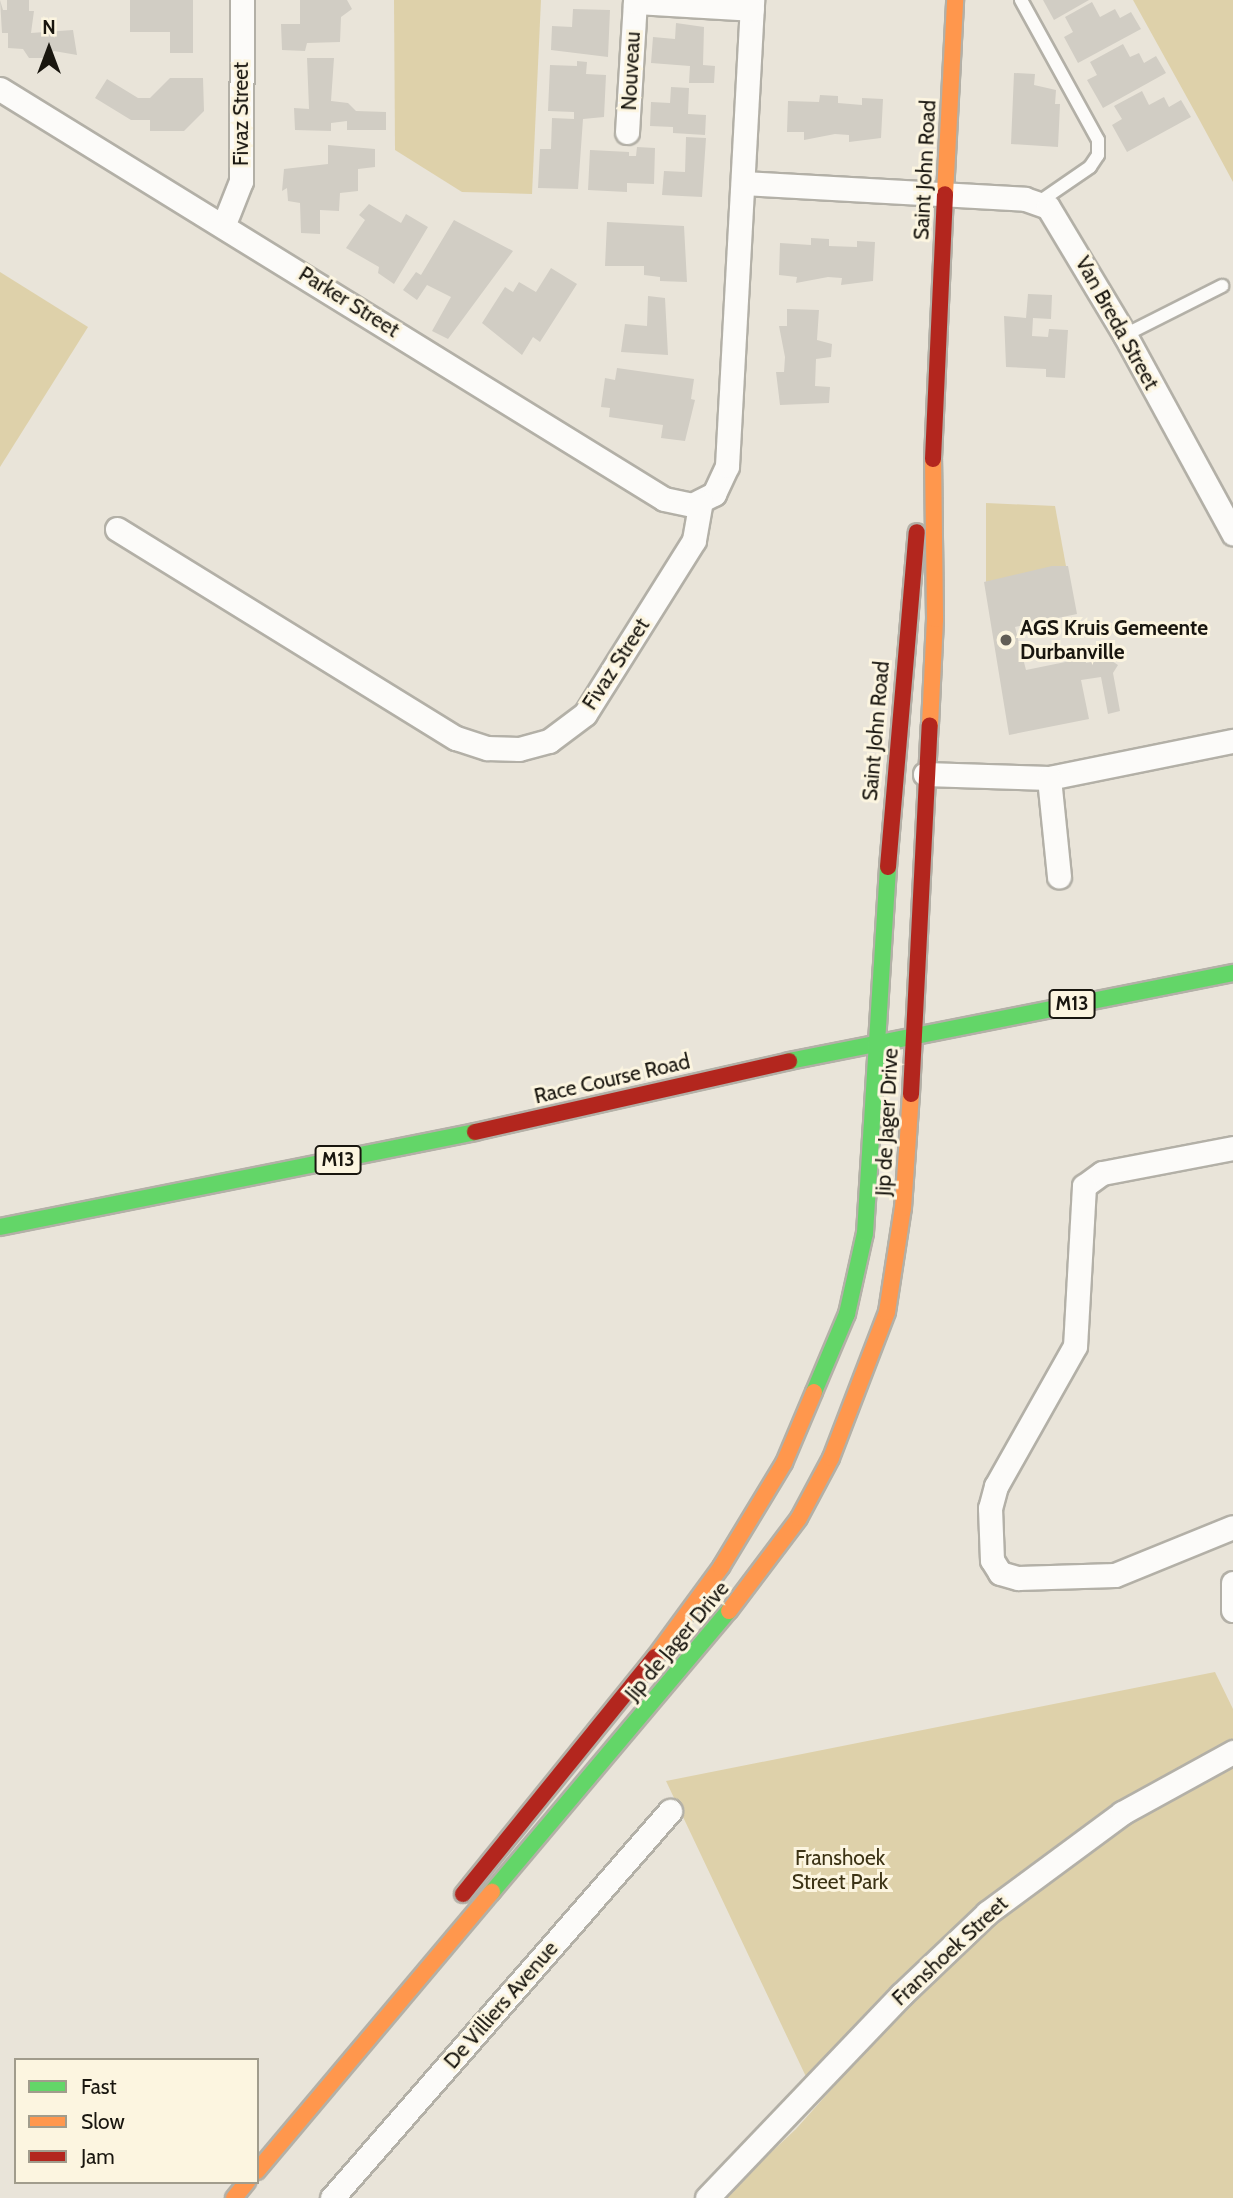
<!DOCTYPE html>
<style>
body{margin:0}
#map{position:relative;width:1233px;height:2198px;overflow:hidden;background:#e9e4d9;font-family:Cabin,sans-serif}
div>[style]{position:absolute}
[style*='--x']{left:calc(var(--x)*1px);top:calc(var(--y)*1px);width:calc(var(--w)*1px);rotate:calc(var(--a)*1deg)}
.green>*{inset:0;background:#ded1aa}
.building>*{inset:0;background:#d1cdc4}
.roads{filter:drop-shadow(2px 0 #b3b0a7) drop-shadow(-2px 0 #b3b0a7) drop-shadow(0 2px #b3b0a7) drop-shadow(0 -2px #b3b0a7)}
.lane>*{height:12px;margin:-6px;padding:0 6px;transform-origin:6px;border-radius:6px;background:#fcfbf9}
.street>*{height:23px;margin:-11.5px;padding:0 11.5px;transform-origin:11.5px;border-radius:11.5px;background:#fcfbf9}
.fast>*{height:16px;margin:-8px;padding:0 8px;transform-origin:8px;border-radius:8px;background:#63d668}
.slow>*{height:16px;margin:-8px;padding:0 8px;transform-origin:8px;border-radius:8px;background:#ff974d}
.jam>*{height:16px;margin:-8px;padding:0 8px;transform-origin:8px;border-radius:8px;background:#b3261e}
.dots>*{width:19px;height:19px;translate:-50% -50%;box-sizing:border-box;border:4px solid #fcf5e0;border-radius:50%}
span{translate:-50% -50%;white-space:nowrap;text-align:center;line-height:1.15;-webkit-text-stroke:6px #fcf5e0;paint-order:stroke}
.shield-label span{padding:2px 5px;background:#fcf5e0;border:2px solid;border-radius:5px;-webkit-text-stroke-width:0}
.shield-label{font-size:19px;color:#19160f;font-weight:700}
.street-label{font-size:21px;color:#19160f}
.poi-label{font-size:21px;color:#19160f;font-weight:700}
.left{translate:0 -50%;text-align:left}
.park-label{font-size:21px;color:#3c3315}
.legend{position:absolute;left:14px;top:2058px;width:245px;height:126px;box-sizing:border-box;background:#fcf5e0;border:2px solid #a19c8c;margin:0;padding:9px 12px;list-style:none;font-size:21px;color:#19160f}
.legend li{display:flex;align-items:center;gap:14px;height:35px}
.legend b{width:35px;border:2px solid #a19c8c}
.north{position:absolute;left:14px;top:14px;width:70px;height:70px;-webkit-text-stroke:5px #fcf5e0;paint-order:stroke;rotate:0deg;font-size:19px;font-weight:700;line-height:28px;text-align:center;color:#19160f}
.north::after{content:'';display:block;margin:auto;width:24px;height:32px;background:#19160f;clip-path:polygon(50% 0,100% 100%,50% 72%,0 100%)}
</style>
<div id="map">
<div class="green">
<div style="clip-path:polygon(394px 0,541px 0,532px 194px,462px 192px,395px 150px)"></div>
<div style="clip-path:polygon(1133px 0,1233px 0,1233px 182px,1200px 121px)"></div>
<div style="clip-path:polygon(0 272px,88px 327px,0 467px)"></div>
<div style="clip-path:polygon(986px 503px,1055px 506px,1066px 566px,986px 582px)"></div>
<div style="clip-path:polygon(1215px 1672px,1233px 1709px,1233px 1740px,1132px 1796px,1008px 1881px,904px 1976px,809px 2083px,666px 1781px)"></div>
<div style="clip-path:polygon(1233px 1766px,1233px 2198px,722px 2198px,796px 2129px,903px 2009px,980px 1934px,1113px 1833px)"></div>
</div>
<div class="building">
<div style="clip-path:polygon(0 0,3px 10px,7px 10px,7px 0,29px 0,29px 11px,34px 11px,31px 33px,73px 30px,77px 55px,54px 51px,43px 58px,29px 58px,23px 49px,8px 48px,8px 33px,2px 33px)"></div>
<div style="clip-path:polygon(130px 0,193px 0,193px 53px,170px 53px,170px 32px,130px 32px)"></div>
<div style="clip-path:polygon(300px 0,347px 0,352px 9px,341px 17px,340px 42px,307px 43px,305px 51px,282px 50px,281px 24px,300px 24px)"></div>
<div style="clip-path:polygon(1043px 0,1089px 0,1054px 20px)"></div>
<div style="clip-path:polygon(1092px 2px,1100px 17px,1115px 9px,1120px 18px,1131px 12px,1141px 29px,1078px 63px,1064px 37px,1073px 32px,1065px 17px)"></div>
<div style="clip-path:polygon(573px 9px,610px 10px,608px 57px,551px 50px,552px 26px,572px 27px)"></div>
<div style="clip-path:polygon(676px 23px,704px 27px,703px 65px,715px 66px,714px 83px,689px 83px,690px 66px,651px 63px,653px 37px,675px 39px)"></div>
<div style="clip-path:polygon(1123px 44px,1130px 57px,1139px 53px,1144px 63px,1156px 56px,1166px 73px,1103px 108px,1087px 80px,1097px 75px,1090px 62px)"></div>
<div style="clip-path:polygon(307px 58px,334px 58px,331px 101px,348px 103px,356px 111px,386px 112px,386px 130px,347px 130px,347px 121px,331px 123px,331px 131px,295px 130px,294px 108px,309px 109px)"></div>
<div style="clip-path:polygon(577px 61px,587px 62px,586px 74px,606px 75px,604px 117px,583px 119px,578px 189px,538px 188px,540px 149px,551px 149px,552px 118px,574px 119px,574px 112px,548px 111px,550px 65px,577px 66px)"></div>
<div style="clip-path:polygon(1014px 73px,1035px 74px,1034px 85px,1056px 90px,1055px 104px,1060px 104px,1058px 147px,1011px 144px)"></div>
<div style="clip-path:polygon(170px 78px,203px 78px,204px 111px,184px 131px,150px 131px,150px 120px,131px 120px,95px 98px,107px 79px,138px 98px,150px 98px)"></div>
<div style="clip-path:polygon(671px 87px,689px 88px,688px 114px,706px 115px,705px 135px,673px 133px,673px 127px,650px 126px,651px 102px,670px 103px)"></div>
<div style="clip-path:polygon(1142px 91px,1149px 105px,1164px 97px,1169px 107px,1181px 100px,1191px 117px,1127px 152px,1112px 125px,1122px 119px,1114px 106px)"></div>
<div style="clip-path:polygon(820px 95px,838px 96px,838px 103px,862px 105px,862px 98px,883px 99px,881px 138px,849px 142px,849px 135px,835px 134px,804px 140px,804px 132px,787px 132px,788px 101px,819px 102px)"></div>
<div style="clip-path:polygon(686px 137px,706px 138px,702px 197px,662px 195px,664px 171px,685px 172px)"></div>
<div style="clip-path:polygon(328px 145px,375px 149px,375px 167px,358px 169px,358px 191px,340px 193px,339px 211px,320px 210px,320px 234px,301px 233px,300px 203px,288px 201px,287px 188px,282px 191px,284px 169px,328px 164px)"></div>
<div style="clip-path:polygon(637px 147px,655px 148px,654px 184px,627px 183px,627px 192px,588px 190px,590px 150px,629px 152px,629px 156px,636px 156px)"></div>
<div style="clip-path:polygon(369px 204px,401px 223px,406px 214px,428px 227px,394px 284px,378px 273px,379px 267px,346px 248px,365px 220px,359px 215px)"></div>
<div style="clip-path:polygon(454px 220px,513px 251px,448px 339px,432px 331px,451px 297px,427px 285px,417px 300px,403px 290px,416px 272px,421px 275px)"></div>
<div style="clip-path:polygon(607px 222px,684px 226px,687px 282px,660px 281px,660px 277px,644px 275px,644px 266px,605px 266px)"></div>
<div style="clip-path:polygon(811px 238px,829px 239px,829px 246px,857px 247px,857px 241px,875px 242px,873px 281px,841px 285px,842px 278px,828px 277px,796px 283px,797px 277px,779px 275px,780px 243px,811px 245px)"></div>
<div style="clip-path:polygon(551px 268px,577px 284px,540px 342px,533px 337px,522px 355px,482px 323px,505px 287px,513px 292px,519px 282px,536px 292px)"></div>
<div style="clip-path:polygon(1028px 294px,1052px 295px,1051px 319px,1033px 318px,1032px 336px,1048px 337px,1049px 329px,1068px 330px,1065px 378px,1046px 377px,1046px 369px,1006px 367px,1004px 316px,1026px 318px)"></div>
<div style="clip-path:polygon(648px 296px,665px 298px,668px 355px,621px 352px,625px 324px,647px 326px)"></div>
<div style="clip-path:polygon(787px 309px,819px 310px,817px 340px,832px 344px,831px 357px,816px 359px,815px 386px,830px 387px,829px 403px,780px 405px,776px 372px,784px 372px,785px 357px,779px 326px,787px 326px)"></div>
<div style="clip-path:polygon(617px 368px,694px 379px,691px 399px,695px 400px,685px 441px,661px 438px,663px 425px,609px 417px,610px 408px,601px 407px,605px 378px,615px 380px)"></div>
<div style="clip-path:polygon(1052px 566px,1068px 566px,1077px 614px,1015px 627px,1026px 670px,1085px 658px,1086px 663px,1096px 661px,1101px 654px,1118px 665px,1113px 673px,1120px 711px,1108px 714px,1101px 677px,1081px 680px,1089px 719px,1009px 735px,984px 582px)"></div>
</div>
<div class="roads">
<div class="lane">
<div style="--x:1021;--y:0;--w:160;--a:61.2"></div>
<div style="--x:1098;--y:140;--w:15;--a:90"></div>
<div style="--x:1098;--y:155;--w:14;--a:124"></div>
<div style="--x:1090;--y:167;--w:62;--a:145.5"></div>
<div style="--x:1125;--y:335;--w:109;--a:-26.8"></div>
</div>
<div class="street">
<div style="--x:0;--y:89;--w:780;--a:31.69"></div>
<div style="--x:664;--y:499;--w:29;--a:12"></div>
<div style="--x:692;--y:505;--w:25;--a:-27"></div>
<div style="--x:714;--y:494;--w:31;--a:-65"></div>
<div style="--x:727;--y:466;--w:467;--a:-86.9"></div>
<div style="--x:627;--y:132;--w:130;--a:-86.5"></div>
<div style="--x:635;--y:2;--w:117;--a:3.4"></div>
<div style="--x:743;--y:183;--w:282;--a:3.2"></div>
<div style="--x:1025;--y:199;--w:24;--a:19"></div>
<div style="--x:1048;--y:207;--w:149;--a:59"></div>
<div style="--x:1125;--y:335;--w:226;--a:61.4"></div>
<div style="--x:224;--y:224;--w:46;--a:-68.4"></div>
<div style="--x:241;--y:181;--w:181;--a:-89.7"></div>
<div style="--x:117;--y:529;--w:398;--a:31.7"></div>
<div style="--x:456;--y:738;--w:33;--a:18"></div>
<div style="--x:487;--y:748;--w:32;--a:2"></div>
<div style="--x:519;--y:749;--w:31;--a:-15"></div>
<div style="--x:549;--y:741;--w:45;--a:-36.9"></div>
<div style="--x:585;--y:714;--w:205;--a:-57.9"></div>
<div style="--x:694;--y:540;--w:39;--a:-80"></div>
<div style="--x:925;--y:774;--w:124;--a:1.8"></div>
<div style="--x:1049;--y:778;--w:188;--a:-11.4"></div>
<div style="--x:1049;--y:778;--w:99;--a:84.2"></div>
<div style="--x:1233;--y:1148;--w:133;--a:169.2"></div>
<div style="--x:1102;--y:1173;--w:22;--a:144"></div>
<div style="--x:1084;--y:1186;--w:160;--a:93.2"></div>
<div style="--x:1075;--y:1346;--w:161;--a:119.4"></div>
<div style="--x:996;--y:1486;--w:23;--a:105"></div>
<div style="--x:990;--y:1508;--w:52;--a:87.8"></div>
<div style="--x:992;--y:1560;--w:15;--a:58"></div>
<div style="--x:1000;--y:1573;--w:19;--a:16"></div>
<div style="--x:1018;--y:1578;--w:97;--a:-1.8"></div>
<div style="--x:1115;--y:1575;--w:127;--a:-22.1"></div>
<div style="--x:1233;--y:1583;--w:27;--a:90"></div>
<div style="--x:332;--y:2198;--w:514;--a:-48.87"></div>
<div style="--x:707;--y:2198;--w:281;--a:-46.3"></div>
<div style="--x:901;--y:1995;--w:119;--a:-43.6"></div>
<div style="--x:987;--y:1913;--w:168;--a:-36.5"></div>
<div style="--x:1122;--y:1813;--w:127;--a:-28.8"></div>
</div>
<div class="fast">
<div style="--x:789;--y:1061;--w:453;--a:-11.2"></div>
<div style="--x:0;--y:1227;--w:484;--a:-11.3"></div>
<div style="--x:814;--y:1392;--w:85;--a:-67.1"></div>
<div style="--x:847;--y:1314;--w:83;--a:-77.5"></div>
<div style="--x:865;--y:1233;--w:367;--a:-86.4"></div>
<div style="--x:492;--y:1892;--w:368;--a:-49.9"></div>
</div>
<div class="slow">
<div style="--x:945;--y:194;--w:194;--a:-87"></div>
<div style="--x:930;--y:725;--w:106;--a:-87.3"></div>
<div style="--x:935;--y:619;--w:160;--a:-90.7"></div>
<div style="--x:729;--y:1611;--w:116;--a:-53"></div>
<div style="--x:799;--y:1518;--w:68;--a:-61.9"></div>
<div style="--x:831;--y:1458;--w:156;--a:-69"></div>
<div style="--x:887;--y:1312;--w:105;--a:-81.3"></div>
<div style="--x:903;--y:1208;--w:114;--a:-86"></div>
<div style="--x:655;--y:1657;--w:112;--a:-53.7"></div>
<div style="--x:721;--y:1567;--w:122;--a:-58.8"></div>
<div style="--x:784;--y:1463;--w:77;--a:-67.1"></div>
<div style="--x:257;--y:2171;--w:365;--a:-49.9"></div>
<div style="--x:234;--y:2198;--w:21;--a:-51"></div>
</div>
<div class="jam">
<div style="--x:933;--y:459;--w:265;--a:-87.4"></div>
<div style="--x:888;--y:867;--w:336;--a:-85.1"></div>
<div style="--x:911;--y:1094;--w:369;--a:-87.1"></div>
<div style="--x:475;--y:1132;--w:322;--a:-12.7"></div>
<div style="--x:463;--y:1894;--w:305;--a:-51"></div>
</div>
</div>
<div class="dots">
<div style="left:1006px;top:640px;background:#625e56"></div>
</div>
<div class="shield-label">
<span style="left:1072px;top:1004px">M13</span>
<span style="left:338px;top:1160px">M13</span>
</div>
<div class="street-label">
<span style="left:631px;top:71px;rotate:-87deg">Nouveau</span>
<span style="left:241px;top:114px;rotate:-90deg">Fivaz Street</span>
<span style="left:925px;top:170px;rotate:-87deg">Saint John Road</span>
<span style="left:349px;top:302px;rotate:32deg">Parker Street</span>
<span style="left:1117px;top:323px;rotate:61deg">Van Breda Street</span>
<span style="left:616px;top:664px;rotate:-57deg">Fivaz Street</span>
<span style="left:876px;top:731px;rotate:-85deg">Saint John Road</span>
<span style="left:612px;top:1079px;rotate:-13deg">Race Course Road</span>
<span style="left:887px;top:1122px;rotate:-87deg">Jip de Jager Drive</span>
<span style="left:677px;top:1641px;rotate:-50deg">Jip de Jager Drive</span>
<span style="left:950px;top:1951px;rotate:-43deg">Franshoek Street</span>
<span style="left:501px;top:2005px;rotate:-49deg">De Villiers Avenue</span>
</div>
<div class="poi-label">
<span class="left" style="left:1020px;top:640px">AGS Kruis Gemeente<br>Durbanville</span>
</div>
<div class="park-label">
<span style="left:840px;top:1870px">Franshoek<br>Street Park</span>
</div>
<ul class="legend">
<li><b style="height:9px;background:#63d668"></b>Fast</li>
<li><b style="height:9px;background:#ff974d"></b>Slow</li>
<li><b style="height:9px;background:#b3261e"></b>Jam</li>
</ul>
<div class="north">N</div>
</div>
